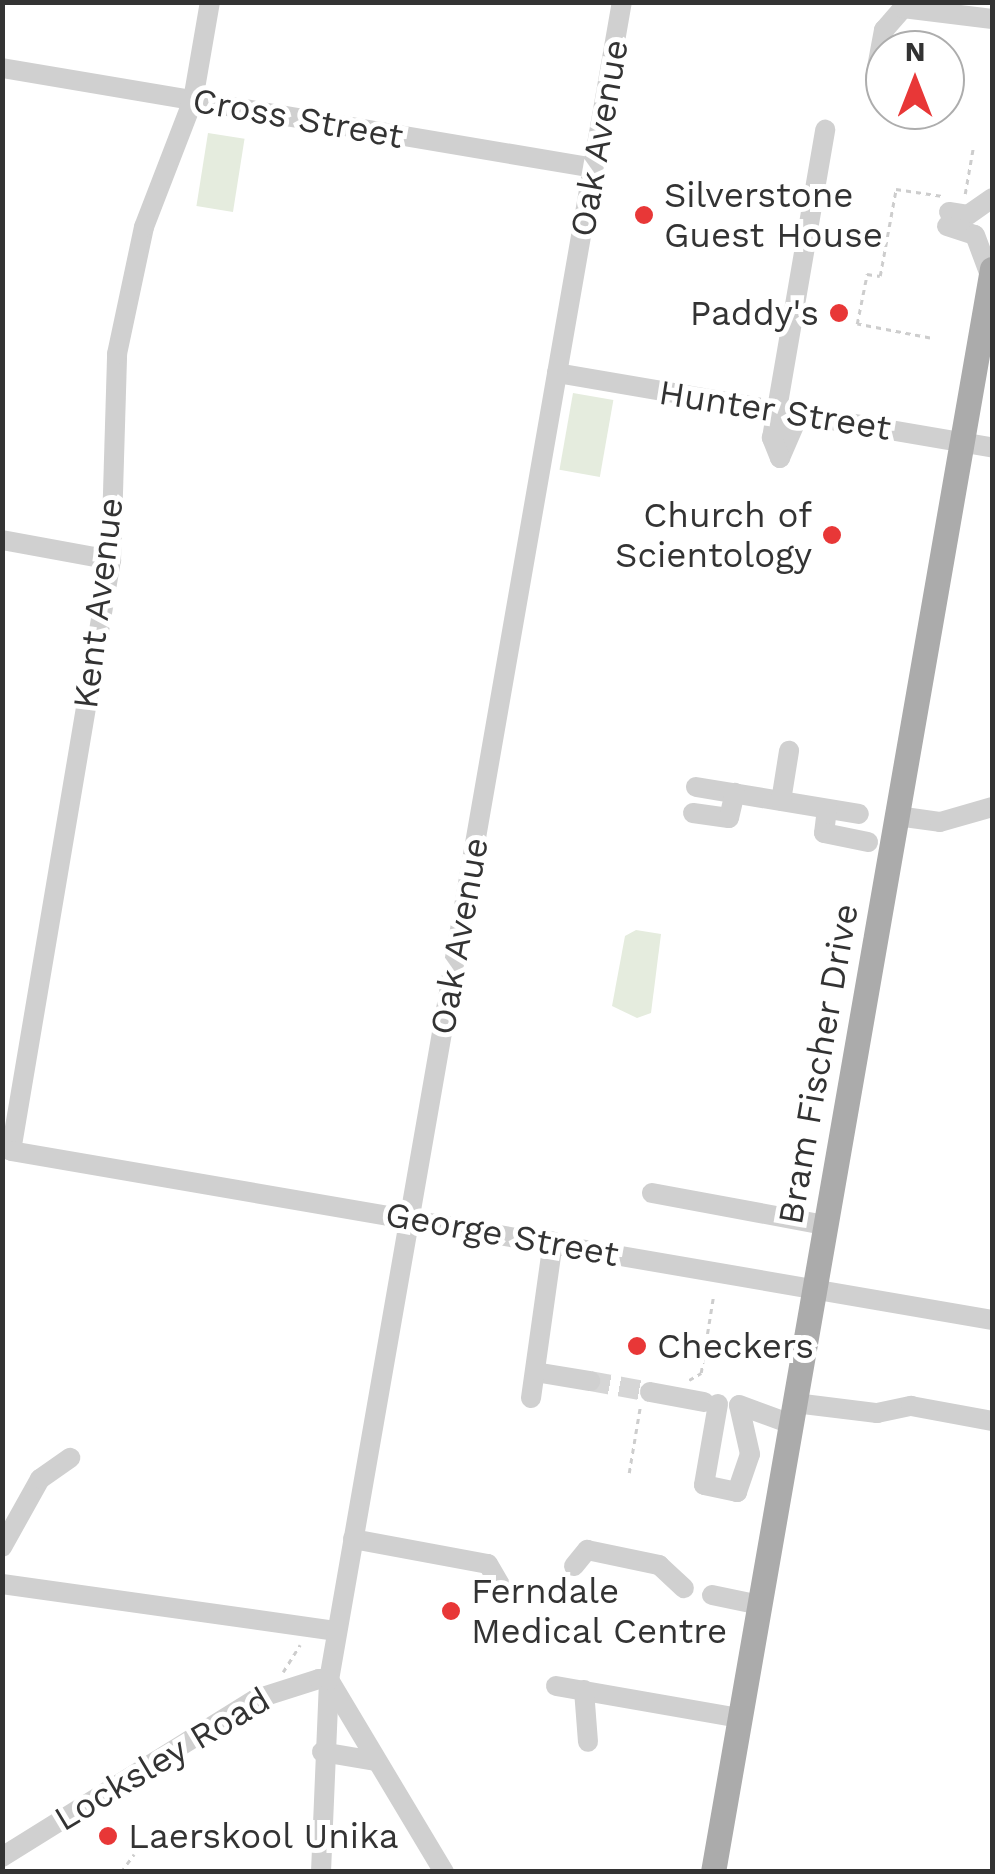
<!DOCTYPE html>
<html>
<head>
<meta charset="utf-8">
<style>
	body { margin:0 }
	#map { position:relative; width:995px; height:1874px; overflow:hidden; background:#fff; font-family:"Work Sans",sans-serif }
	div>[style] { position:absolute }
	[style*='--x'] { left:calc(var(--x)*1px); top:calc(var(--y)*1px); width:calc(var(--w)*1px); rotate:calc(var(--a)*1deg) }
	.green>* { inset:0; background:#e5ecde; transform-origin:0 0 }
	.minor-tunnel>* { height:20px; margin-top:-10px; transform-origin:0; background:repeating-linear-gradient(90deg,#d6d6d6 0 20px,transparent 0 30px) }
	.path>* { height:2.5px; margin-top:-1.25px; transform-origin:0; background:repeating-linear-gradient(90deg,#cdcdcd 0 5px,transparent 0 10px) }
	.minor>* { height:20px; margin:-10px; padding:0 10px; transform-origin:10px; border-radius:10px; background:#d0d0d0 }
	.major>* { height:25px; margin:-12.5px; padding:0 12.5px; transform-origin:12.5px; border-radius:12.5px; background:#ababab }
	.dots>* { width:28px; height:28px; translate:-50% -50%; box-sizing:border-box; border:5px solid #fff; border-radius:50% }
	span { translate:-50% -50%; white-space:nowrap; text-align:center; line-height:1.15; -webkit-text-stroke:10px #fff; paint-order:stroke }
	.street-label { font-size:35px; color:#333 }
	.poi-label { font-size:35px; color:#333 }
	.left { translate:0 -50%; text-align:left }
	.right { translate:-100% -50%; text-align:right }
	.frame { position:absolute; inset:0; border:5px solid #333; pointer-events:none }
	.north { position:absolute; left:865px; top:30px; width:100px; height:100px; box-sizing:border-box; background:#fff; border:2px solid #adadad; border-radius:50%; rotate:0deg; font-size:28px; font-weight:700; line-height:40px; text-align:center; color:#333 }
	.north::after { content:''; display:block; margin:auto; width:35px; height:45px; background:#e83737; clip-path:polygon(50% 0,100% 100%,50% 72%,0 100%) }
</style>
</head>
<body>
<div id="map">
	<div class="green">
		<i style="left:208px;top:133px;width:37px;height:74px;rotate:9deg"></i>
		<i style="left:573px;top:393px;width:41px;height:78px;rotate:10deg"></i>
		<i style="clip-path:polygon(636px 930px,661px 934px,651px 1013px,637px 1018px,612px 1006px,625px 936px)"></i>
	</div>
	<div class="minor-tunnel">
		<i style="--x:590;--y:1381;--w:61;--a:10.4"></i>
	</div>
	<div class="path">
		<i style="--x:965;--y:194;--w:47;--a:-80.1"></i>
		<i style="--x:930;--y:338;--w:74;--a:-169.1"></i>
		<i style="--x:857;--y:324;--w:51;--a:-78.7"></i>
		<i style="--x:867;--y:274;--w:13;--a:9"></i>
		<i style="--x:880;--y:276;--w:88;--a:-79.6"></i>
		<i style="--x:896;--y:189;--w:47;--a:8.7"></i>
		<i style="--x:689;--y:1380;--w:14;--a:-30"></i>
		<i style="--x:701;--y:1373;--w:76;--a:-80.9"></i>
		<i style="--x:629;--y:1473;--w:67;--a:-80.5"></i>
		<i style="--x:283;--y:1672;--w:32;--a:-58"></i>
		<i style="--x:121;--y:1872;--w:22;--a:-54"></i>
	</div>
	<div class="minor">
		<i style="--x:2;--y:68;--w:600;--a:9.59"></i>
		<i style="--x:875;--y:78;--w:49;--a:-79.4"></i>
		<i style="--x:884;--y:30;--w:29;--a:-49"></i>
		<i style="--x:903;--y:8;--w:90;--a:7"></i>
		<i style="--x:949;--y:212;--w:19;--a:9"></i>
		<i style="--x:968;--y:215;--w:29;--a:-35"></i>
		<i style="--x:947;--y:226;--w:29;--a:18"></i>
		<i style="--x:975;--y:235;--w:46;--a:69.6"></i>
		<i style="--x:557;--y:373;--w:441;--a:9.7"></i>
		<i style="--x:799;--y:414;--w:48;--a:113.4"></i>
		<i style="--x:780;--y:458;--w:22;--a:-112"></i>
		<i style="--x:772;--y:438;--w:313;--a:-80.2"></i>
		<i style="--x:2;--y:540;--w:111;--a:10.4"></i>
		<i style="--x:696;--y:787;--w:165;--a:9.4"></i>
		<i style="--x:781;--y:801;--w:51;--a:-80.9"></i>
		<i style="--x:827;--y:809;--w:24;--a:97"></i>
		<i style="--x:824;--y:833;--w:45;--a:11.6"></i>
		<i style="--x:693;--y:813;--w:36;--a:8"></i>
		<i style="--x:729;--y:818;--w:26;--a:-77"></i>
		<i style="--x:897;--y:816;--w:43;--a:7.9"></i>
		<i style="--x:940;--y:822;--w:54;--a:-16.1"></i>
		<i style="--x:11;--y:1151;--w:599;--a:-80.4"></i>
		<i style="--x:111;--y:560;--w:206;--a:-88.3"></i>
		<i style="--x:117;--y:354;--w:130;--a:-78"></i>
		<i style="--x:144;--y:227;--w:136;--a:-68.9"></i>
		<i style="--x:193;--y:100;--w:99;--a:-80.2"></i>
		<i style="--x:11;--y:1151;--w:995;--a:9.77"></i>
		<i style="--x:652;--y:1193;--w:176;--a:10.5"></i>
		<i style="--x:535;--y:1372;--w:56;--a:9.3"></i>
		<i style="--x:650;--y:1392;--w:55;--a:10.5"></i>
		<i style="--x:531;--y:1398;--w:158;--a:-82"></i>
		<i style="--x:795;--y:1403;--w:83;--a:7"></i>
		<i style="--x:877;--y:1413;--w:35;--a:-12"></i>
		<i style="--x:911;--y:1406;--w:82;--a:10.5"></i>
		<i style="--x:718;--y:1404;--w:82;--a:99.8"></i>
		<i style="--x:704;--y:1485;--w:34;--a:12"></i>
		<i style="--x:737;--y:1492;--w:40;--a:-71.1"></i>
		<i style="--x:750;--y:1454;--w:50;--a:-102.7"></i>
		<i style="--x:739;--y:1405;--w:55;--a:20.1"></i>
		<i style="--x:353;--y:1539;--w:137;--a:10.5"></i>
		<i style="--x:488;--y:1564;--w:34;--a:60"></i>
		<i style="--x:2;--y:1547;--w:78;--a:-60.8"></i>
		<i style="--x:40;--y:1479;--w:37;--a:-35"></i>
		<i style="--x:574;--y:1566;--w:21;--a:-51"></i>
		<i style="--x:587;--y:1550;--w:74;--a:11.8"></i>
		<i style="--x:659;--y:1565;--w:34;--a:43"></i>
		<i style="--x:2;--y:1584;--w:338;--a:8"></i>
		<i style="--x:712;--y:1595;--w:49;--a:11.8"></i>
		<i style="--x:556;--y:1686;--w:186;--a:9.9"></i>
		<i style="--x:584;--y:1690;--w:52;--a:85.6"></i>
		<i style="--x:322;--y:1752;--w:54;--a:9.6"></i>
		<i style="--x:2;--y:1857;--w:299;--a:-31.9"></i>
		<i style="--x:256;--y:1699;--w:66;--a:-17.6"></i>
		<i style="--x:319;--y:1679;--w:10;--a:6"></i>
		<i style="--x:329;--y:1680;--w:224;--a:59.1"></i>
		<i style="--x:321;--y:1872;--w:192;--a:-87.6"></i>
		<i style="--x:329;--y:1680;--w:1703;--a:-80.1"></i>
	</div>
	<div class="major">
		<i style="--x:713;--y:1872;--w:1627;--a:-80.13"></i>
	</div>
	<div class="dots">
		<i style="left:644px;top:215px;background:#e83737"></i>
		<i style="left:839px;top:313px;background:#e83737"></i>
		<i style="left:832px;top:535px;background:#e83737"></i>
		<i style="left:637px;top:1346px;background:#e83737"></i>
		<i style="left:451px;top:1611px;background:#e83737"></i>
		<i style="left:108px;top:1836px;background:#e83737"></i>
	</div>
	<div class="street-label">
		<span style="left:298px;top:118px;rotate:10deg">Cross Street</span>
		<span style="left:599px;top:138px;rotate:-80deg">Oak Avenue</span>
		<span style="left:775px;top:410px;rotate:9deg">Hunter Street</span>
		<span style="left:98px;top:603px;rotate:-83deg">Kent Avenue</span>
		<span style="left:459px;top:936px;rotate:-80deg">Oak Avenue</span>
		<span style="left:818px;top:1064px;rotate:-80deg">Bram Fischer Drive</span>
		<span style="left:502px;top:1234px;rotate:10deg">George Street</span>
		<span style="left:162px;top:1759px;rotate:-31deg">Locksley Road</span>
	</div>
	<div class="poi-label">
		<span class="left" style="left:664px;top:215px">Silverstone<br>Guest House</span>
		<span class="right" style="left:819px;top:313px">Paddy's</span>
		<span class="right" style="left:812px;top:535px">Church of<br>Scientology</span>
		<span class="left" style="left:657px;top:1346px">Checkers</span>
		<span class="left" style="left:471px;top:1611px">Ferndale<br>Medical Centre</span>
		<span class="left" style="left:128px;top:1836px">Laerskool Unika</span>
	</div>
	<div class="frame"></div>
	<div class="north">N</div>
</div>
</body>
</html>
